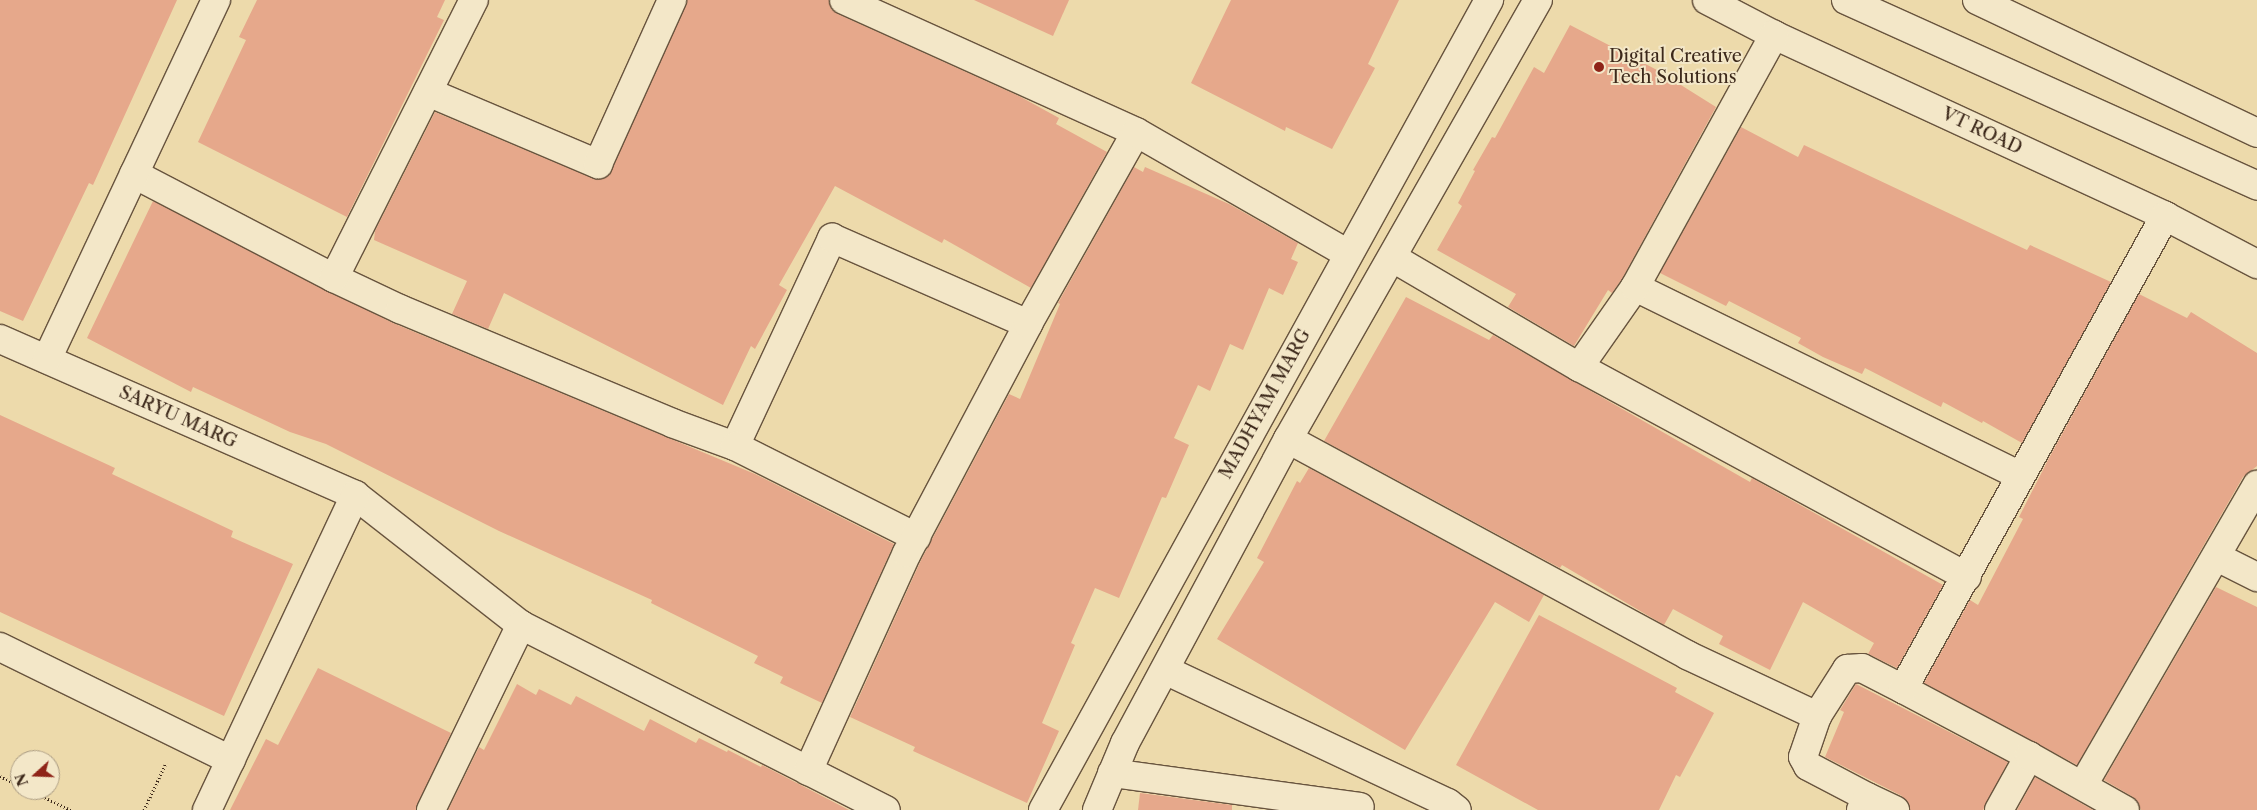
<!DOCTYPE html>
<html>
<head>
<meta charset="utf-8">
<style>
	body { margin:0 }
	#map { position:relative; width:2257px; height:810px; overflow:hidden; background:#eddaab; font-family:"Libre Caslon Text",serif }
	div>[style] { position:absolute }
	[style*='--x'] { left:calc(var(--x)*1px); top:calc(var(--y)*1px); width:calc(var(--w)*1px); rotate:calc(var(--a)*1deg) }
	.building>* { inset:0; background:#e6a88b }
	.path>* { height:3px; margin-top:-1.5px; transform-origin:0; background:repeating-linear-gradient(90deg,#3c281a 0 1px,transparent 0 3.5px) }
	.roads { filter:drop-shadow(1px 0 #68543e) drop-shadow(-1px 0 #68543e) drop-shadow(0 1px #68543e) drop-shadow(0 -1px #68543e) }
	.minor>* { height:28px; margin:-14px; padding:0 14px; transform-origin:14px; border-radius:14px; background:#f3e7c8 }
	.dots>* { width:14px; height:14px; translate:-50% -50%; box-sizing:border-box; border:2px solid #f3e7c8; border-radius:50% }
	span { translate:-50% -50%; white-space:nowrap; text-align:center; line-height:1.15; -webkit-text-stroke:4px #f3e7c8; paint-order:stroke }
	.poi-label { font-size:18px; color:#3c281a }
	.left { translate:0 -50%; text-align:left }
	.street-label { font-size:18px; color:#3c281a }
	.north { position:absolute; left:10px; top:750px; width:50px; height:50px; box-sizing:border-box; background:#f3e7c8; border:1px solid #aa9b82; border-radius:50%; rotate:250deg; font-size:14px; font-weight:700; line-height:20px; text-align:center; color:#3c281a }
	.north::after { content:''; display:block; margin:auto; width:18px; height:22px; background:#8f2418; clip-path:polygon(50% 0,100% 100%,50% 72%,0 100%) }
</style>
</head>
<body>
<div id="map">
	<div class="building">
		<i style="clip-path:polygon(0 0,177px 0,93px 185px,89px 183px,23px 321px,0 311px)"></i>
		<i style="clip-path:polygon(257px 0,445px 0,437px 17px,444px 20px,347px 217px,198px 142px,246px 40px,239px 37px)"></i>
		<i style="clip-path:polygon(687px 0,829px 0,831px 9px,838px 14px,1019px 96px,1059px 118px,1056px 124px,1107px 152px,1031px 288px,944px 239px,942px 243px,835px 186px,779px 285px,787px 290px,755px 349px,751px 346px,723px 405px,504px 293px,488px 329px,452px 314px,467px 281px,374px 240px,375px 231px,435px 112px,592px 178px,608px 176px)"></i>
		<i style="clip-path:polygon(974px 0,1069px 0,1053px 36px)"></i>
		<i style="clip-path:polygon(1231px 0,1399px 0,1368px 64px,1375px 68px,1332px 149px,1286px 127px,1285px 131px,1191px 83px)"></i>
		<i style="clip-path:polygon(1570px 25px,1657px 70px,1716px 107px,1622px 279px,1612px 293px,1608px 290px,1574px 346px,1508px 307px,1516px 294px,1437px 250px,1462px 206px,1458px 203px,1475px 171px,1473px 170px,1492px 137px,1495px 138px,1534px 67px,1544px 73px)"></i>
		<i style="clip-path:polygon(1741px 127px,1798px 157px,1804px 145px,2027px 250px,2030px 245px,2111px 282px,2022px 443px,1983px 421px,1982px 423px,1943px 402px,1941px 407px,1865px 368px,1862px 374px,1823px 357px,1798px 343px,1801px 338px,1729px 301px,1726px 306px,1660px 273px)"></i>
		<i style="clip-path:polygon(1134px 167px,1143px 172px,1145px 167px,1229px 204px,1298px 243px,1291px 259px,1298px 262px,1283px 295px,1269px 288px,1243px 350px,1230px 344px,1210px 391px,1198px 385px,1174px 438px,1189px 445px,1166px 498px,1162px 497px,1119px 598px,1095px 588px,1071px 643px,1075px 645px,1042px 723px,1059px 731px,1027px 803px,913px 751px,915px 747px,850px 717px,921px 560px,1009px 394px,1020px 399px,1060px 304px,1058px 303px)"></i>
		<i style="clip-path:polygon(153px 201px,393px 323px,755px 474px,894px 544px,822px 703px,780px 683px,783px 677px,754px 663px,758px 656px,651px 603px,652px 600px,499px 531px,326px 444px,290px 432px,193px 387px,191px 392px,87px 338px)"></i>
		<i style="clip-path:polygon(2139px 294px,2187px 318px,2191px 312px,2257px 353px,2257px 466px,2243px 477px,2077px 765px,1924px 683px,1970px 600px,1978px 605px,2023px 519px,2019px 517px,2049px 458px)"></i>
		<i style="clip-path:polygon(1406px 297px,1489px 340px,1493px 335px,1750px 482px,1752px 478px,1943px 585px,1897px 668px,1868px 654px,1874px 643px,1803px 602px,1770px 670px,1719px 644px,1723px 636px,1673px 609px,1664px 625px,1562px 565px,1560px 568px,1324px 441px)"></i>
		<i style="clip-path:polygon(0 415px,115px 468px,112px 474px,233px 531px,231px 537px,293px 564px,224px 716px,0 612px)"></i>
		<i style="clip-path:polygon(1309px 468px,1544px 595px,1529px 622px,1495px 602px,1405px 750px,1217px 639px,1264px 562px,1257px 558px,1297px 481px,1300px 483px)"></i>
		<i style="clip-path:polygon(2216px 587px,2257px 607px,2257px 810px,2141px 810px,2133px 797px,2104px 780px)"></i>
		<i style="clip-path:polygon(1539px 615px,1677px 688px,1675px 692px,1714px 713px,1680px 777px,1676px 775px,1659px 810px,1538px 810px,1456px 765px)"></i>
		<i style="clip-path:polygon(318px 668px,451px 733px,416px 810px,230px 810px,266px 739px,278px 745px)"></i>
		<i style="clip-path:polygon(517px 684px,536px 695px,539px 689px,571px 705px,576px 696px,644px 731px,650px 719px,696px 743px,699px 738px,727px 752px,728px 750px,761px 767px,762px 765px,849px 810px,448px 810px,479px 747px,484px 750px)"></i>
		<i style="clip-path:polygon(1856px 684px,2008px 762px,1983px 810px,1910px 810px,1902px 796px,1825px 757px,1844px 712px,1840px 710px)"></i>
		<i style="clip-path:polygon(2035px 777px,2093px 810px,2017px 810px)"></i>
		<i style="clip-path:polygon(1140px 793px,1232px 805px,1232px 810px,1138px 810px)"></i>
	</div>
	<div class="path">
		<i style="--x:0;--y:776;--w:22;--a:27"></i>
		<i style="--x:29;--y:790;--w:47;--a:25.5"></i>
		<i style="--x:144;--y:810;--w:52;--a:-64.9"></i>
	</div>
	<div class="roads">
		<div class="minor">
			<i style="--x:844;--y:0;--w:320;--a:24.3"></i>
			<i style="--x:1707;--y:0;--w:76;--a:27.6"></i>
			<i style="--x:1774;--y:35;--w:431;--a:24.8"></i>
			<i style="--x:2165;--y:216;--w:104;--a:27.6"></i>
			<i style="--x:1846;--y:0;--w:451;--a:24.3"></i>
			<i style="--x:1977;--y:0;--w:310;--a:25.4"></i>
			<i style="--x:428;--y:92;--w:185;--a:23"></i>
			<i style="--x:598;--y:164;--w:180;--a:-65.7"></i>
			<i style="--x:134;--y:174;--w:225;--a:27.5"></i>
			<i style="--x:334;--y:278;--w:73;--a:25.2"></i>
			<i style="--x:400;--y:309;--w:295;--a:22.7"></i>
			<i style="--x:672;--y:423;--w:67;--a:20.1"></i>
			<i style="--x:735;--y:446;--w:230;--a:-65"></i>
			<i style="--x:832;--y:238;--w:214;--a:23.7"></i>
			<i style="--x:1393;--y:258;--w:216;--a:30.4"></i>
			<i style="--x:1579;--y:367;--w:441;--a:28.4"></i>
			<i style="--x:334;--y:278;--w:311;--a:-63.3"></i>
			<i style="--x:1635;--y:287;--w:429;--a:26.1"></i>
			<i style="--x:0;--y:339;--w:388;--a:23.7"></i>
			<i style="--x:355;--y:495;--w:211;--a:38.1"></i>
			<i style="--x:521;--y:625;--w:409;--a:26.9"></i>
			<i style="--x:47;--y:359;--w:397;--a:-64.8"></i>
			<i style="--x:1579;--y:367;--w:98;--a:-55"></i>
			<i style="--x:1635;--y:287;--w:288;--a:-61.1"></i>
			<i style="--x:1288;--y:439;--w:454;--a:28.4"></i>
			<i style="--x:1687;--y:655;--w:144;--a:25.1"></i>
			<i style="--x:1817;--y:716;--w:56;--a:-57.4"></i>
			<i style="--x:1847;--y:669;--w:15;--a:-4"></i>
			<i style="--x:1862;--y:668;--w:46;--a:27.1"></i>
			<i style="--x:735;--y:446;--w:203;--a:26.7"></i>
			<i style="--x:2217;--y:557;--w:45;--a:26.6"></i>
			<i style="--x:0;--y:647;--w:257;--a:26.1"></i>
			<i style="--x:1165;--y:670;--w:313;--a:25.2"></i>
			<i style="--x:1448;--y:803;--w:11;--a:38"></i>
			<i style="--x:1817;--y:716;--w:43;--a:108.9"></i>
			<i style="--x:1803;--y:757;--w:10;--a:61"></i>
			<i style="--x:1808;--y:766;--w:67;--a:27.7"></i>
			<i style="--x:2029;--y:756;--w:143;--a:-152"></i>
			<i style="--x:1903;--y:689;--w:541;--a:-61.02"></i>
			<i style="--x:808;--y:771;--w:239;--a:-65.6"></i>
			<i style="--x:907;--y:553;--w:259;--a:-62.1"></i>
			<i style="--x:1028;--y:324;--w:220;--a:-60.6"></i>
			<i style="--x:1136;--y:132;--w:245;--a:29.9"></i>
			<i style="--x:1112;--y:773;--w:250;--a:7.8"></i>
			<i style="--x:2083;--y:785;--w:347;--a:-59.9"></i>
			<i style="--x:207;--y:810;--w:348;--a:-64.8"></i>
			<i style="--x:431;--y:810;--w:206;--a:-64.1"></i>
			<i style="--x:1043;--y:810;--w:925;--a:-61.16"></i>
			<i style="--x:1097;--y:810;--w:73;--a:-67.3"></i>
			<i style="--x:1125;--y:743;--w:345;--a:-61.8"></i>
			<i style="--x:1288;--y:439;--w:505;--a:-60.34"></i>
			<i style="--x:1861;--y:810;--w:14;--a:-65"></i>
			<i style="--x:1867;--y:797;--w:31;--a:25"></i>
			<i style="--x:1999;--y:810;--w:62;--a:-60.9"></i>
			<i style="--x:2029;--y:756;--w:110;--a:29.4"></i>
		</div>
	</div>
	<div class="dots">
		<i style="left:1599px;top:67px;background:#8f2418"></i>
	</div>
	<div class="poi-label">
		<span class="left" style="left:1609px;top:67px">Digital Creative<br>Tech Solutions</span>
	</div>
	<div class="street-label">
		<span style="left:1982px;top:131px;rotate:25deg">VT ROAD</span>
		<span style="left:1265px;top:404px;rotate:-61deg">MADHYAM MARG</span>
		<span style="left:178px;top:417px;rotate:24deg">SARYU MARG</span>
	</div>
	<div class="north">N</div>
</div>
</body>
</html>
